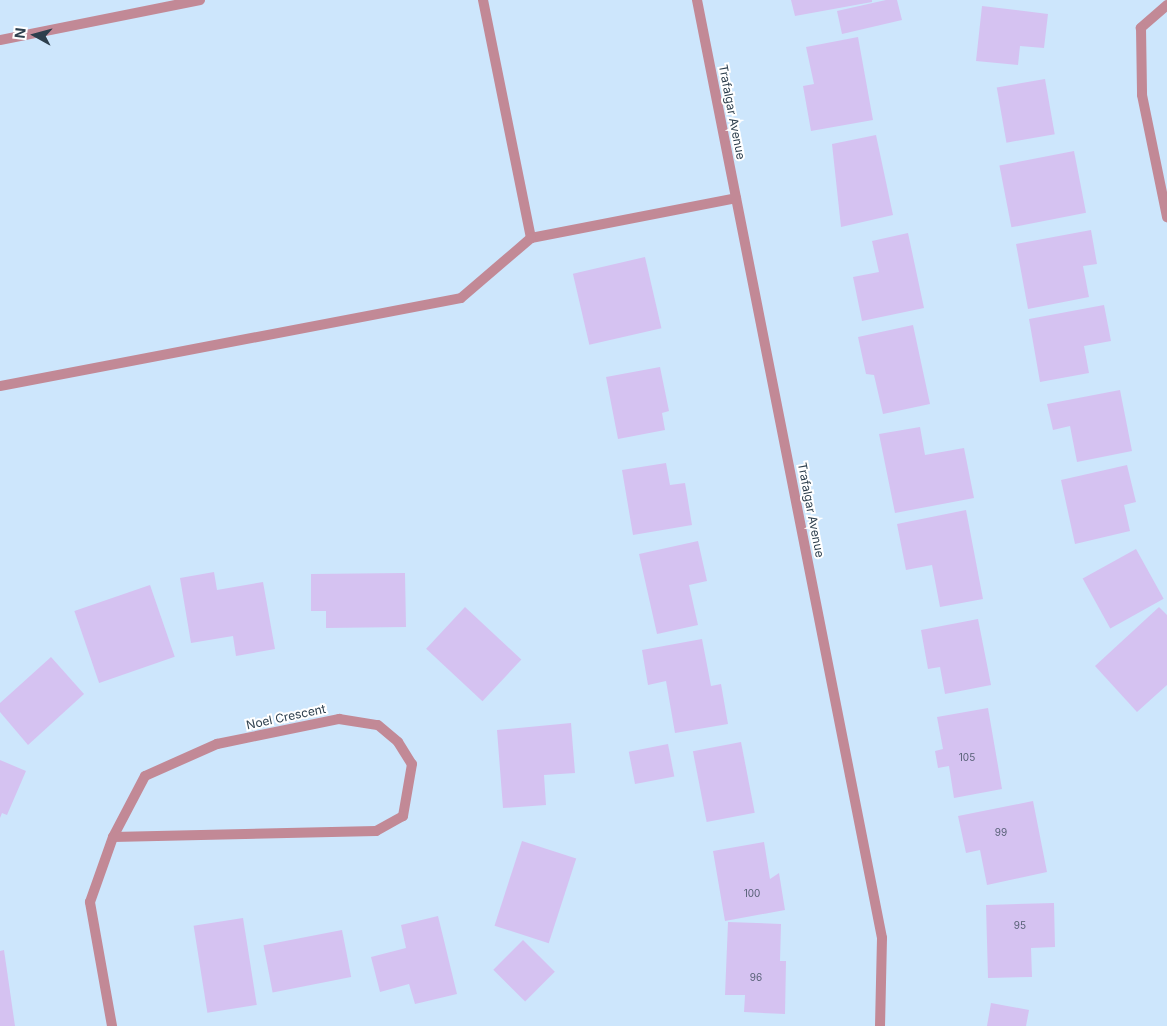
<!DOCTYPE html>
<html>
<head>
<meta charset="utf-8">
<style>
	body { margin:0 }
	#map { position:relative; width:1167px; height:1026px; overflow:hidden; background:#cde6fc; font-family:Inter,sans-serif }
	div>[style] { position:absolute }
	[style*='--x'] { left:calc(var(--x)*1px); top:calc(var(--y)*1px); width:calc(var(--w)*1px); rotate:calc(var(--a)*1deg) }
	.building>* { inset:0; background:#d5c2f1; transform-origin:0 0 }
	.lane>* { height:10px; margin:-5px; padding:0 5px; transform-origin:5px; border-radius:5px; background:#c28996 }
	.street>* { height:10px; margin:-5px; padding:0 5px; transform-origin:5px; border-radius:5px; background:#c28996 }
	span { translate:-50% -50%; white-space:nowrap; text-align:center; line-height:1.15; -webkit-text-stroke:4px #fff; paint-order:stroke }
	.number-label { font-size:10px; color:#576076 }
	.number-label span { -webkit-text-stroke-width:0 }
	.street-label { font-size:12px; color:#2d3f4d }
	.north { position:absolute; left:10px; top:10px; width:50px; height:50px; -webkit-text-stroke:4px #fff; paint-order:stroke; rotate:277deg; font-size:14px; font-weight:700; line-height:20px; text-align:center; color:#2d3f4d }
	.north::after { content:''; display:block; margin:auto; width:18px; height:22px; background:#2d3f4d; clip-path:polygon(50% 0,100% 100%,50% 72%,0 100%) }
</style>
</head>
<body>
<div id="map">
	<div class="building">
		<i style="clip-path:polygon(791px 0,872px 0,872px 2px,795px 16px)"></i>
		<i style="clip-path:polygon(886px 0,897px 0,902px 20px,842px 34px,837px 11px)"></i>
		<i style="clip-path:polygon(982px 6px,1048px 14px,1044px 48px,1020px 46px,1018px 65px,976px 61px)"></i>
		<i style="clip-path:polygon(858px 37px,873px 120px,811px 131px,803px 86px,814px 84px,806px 47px)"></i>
		<i style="left:1045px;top:79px;width:56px;height:49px;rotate:80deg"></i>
		<i style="clip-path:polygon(876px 135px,893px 215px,841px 227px,832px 144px)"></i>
		<i style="left:1074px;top:151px;width:63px;height:76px;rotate:79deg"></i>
		<i style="clip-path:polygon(1091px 230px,1097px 264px,1083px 266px,1089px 297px,1028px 309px,1016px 244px)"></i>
		<i style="clip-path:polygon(908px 233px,924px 308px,862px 321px,853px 277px,879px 272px,872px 241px)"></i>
		<i style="left:645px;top:257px;width:73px;height:74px;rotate:77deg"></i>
		<i style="clip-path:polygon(1104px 305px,1111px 341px,1084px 346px,1089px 373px,1040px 382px,1029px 319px)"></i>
		<i style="clip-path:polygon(913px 325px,930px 404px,883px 414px,874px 375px,866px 374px,858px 337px)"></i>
		<i style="clip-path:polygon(660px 367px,669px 411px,662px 413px,665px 430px,618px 439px,606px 377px)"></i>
		<i style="clip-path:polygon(1120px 390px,1132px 451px,1077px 462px,1070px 426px,1053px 430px,1047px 404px)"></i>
		<i style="clip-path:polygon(920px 427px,925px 455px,964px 448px,974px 498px,895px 513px,879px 434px)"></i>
		<i style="clip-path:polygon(666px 463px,670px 485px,685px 483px,692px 525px,633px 535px,622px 470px)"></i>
		<i style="clip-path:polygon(1127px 465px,1136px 502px,1124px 505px,1130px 531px,1075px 544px,1061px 480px)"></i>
		<i style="clip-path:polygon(966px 510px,983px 599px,940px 607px,932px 565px,906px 570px,897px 524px)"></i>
		<i style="clip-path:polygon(698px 541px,707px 581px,689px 585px,698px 625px,657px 634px,639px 554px)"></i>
		<i style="left:1136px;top:549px;width:57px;height:61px;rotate:61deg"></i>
		<i style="clip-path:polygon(214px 572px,217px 590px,263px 582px,275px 649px,236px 656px,233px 636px,191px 643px,180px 578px)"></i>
		<i style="clip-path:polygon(405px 573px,406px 627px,326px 628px,326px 611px,311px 611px,311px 574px)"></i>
		<i style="left:150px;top:585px;width:76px;height:80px;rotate:71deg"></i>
		<i style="left:465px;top:607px;width:77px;height:57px;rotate:43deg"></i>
		<i style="clip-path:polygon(1159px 607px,1167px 615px,1167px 685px,1137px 712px,1095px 666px)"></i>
		<i style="clip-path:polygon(978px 619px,991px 685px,945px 694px,940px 667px,928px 669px,921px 630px)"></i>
		<i style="clip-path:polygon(702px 639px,711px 686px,721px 684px,728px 724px,675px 733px,666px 681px,648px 685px,642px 650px)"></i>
		<i style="clip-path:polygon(51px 657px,84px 694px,28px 745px,0 712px,0 703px)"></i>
		<i style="clip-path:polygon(988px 708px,1002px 789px,954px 798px,949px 766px,938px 768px,935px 751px,943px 749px,937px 717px)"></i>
		<i style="clip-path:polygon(571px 723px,575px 773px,544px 775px,546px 805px,503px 808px,497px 730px)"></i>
		<i style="left:741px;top:742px;width:72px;height:49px;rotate:79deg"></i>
		<i style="left:668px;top:744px;width:33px;height:40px;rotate:79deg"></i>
		<i style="clip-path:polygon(0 760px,26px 771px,7px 815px,2px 813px,0 818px)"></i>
		<i style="clip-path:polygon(1033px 801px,1047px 872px,987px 885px,980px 850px,966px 853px,958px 816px)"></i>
		<i style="left:522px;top:841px;width:57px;height:89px;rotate:18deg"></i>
		<i style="clip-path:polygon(764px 842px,770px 879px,779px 873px,785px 910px,725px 921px,713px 851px)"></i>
		<i style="clip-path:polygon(1054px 903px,1055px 947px,1031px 948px,1032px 977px,988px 978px,986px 905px)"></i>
		<i style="clip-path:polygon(438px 916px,457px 994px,415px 1004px,409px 984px,380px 992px,371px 957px,406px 948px,401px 925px)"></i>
		<i style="left:243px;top:918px;width:88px;height:50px;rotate:81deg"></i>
		<i style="clip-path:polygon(728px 922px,781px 924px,780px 961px,786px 961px,785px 1014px,744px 1012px,745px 995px,725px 995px)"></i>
		<i style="left:342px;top:930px;width:48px;height:80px;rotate:79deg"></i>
		<i style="left:523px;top:940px;width:45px;height:42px;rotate:45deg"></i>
		<i style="clip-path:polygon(4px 950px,15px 1026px,0 1026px,0 951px)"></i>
		<i style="clip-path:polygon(991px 1003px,1029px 1010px,1026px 1026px,987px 1026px)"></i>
	</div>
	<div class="lane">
		<i style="--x:483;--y:0;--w:243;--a:78.6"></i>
		<i style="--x:531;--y:238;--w:209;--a:-11"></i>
		<i style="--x:0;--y:40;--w:204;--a:-11.3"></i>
		<i style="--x:0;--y:386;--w:469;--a:-10.8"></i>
		<i style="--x:461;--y:298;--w:92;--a:-40.6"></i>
	</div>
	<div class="street">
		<i style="--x:697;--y:0;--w:956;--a:78.84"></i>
		<i style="--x:882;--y:938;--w:88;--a:91.3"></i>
		<i style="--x:1167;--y:5;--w:35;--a:139"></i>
		<i style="--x:1141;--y:28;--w:67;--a:89.1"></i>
		<i style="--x:1142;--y:95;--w:125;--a:78.4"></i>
		<i style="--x:112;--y:1026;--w:126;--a:-100.1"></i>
		<i style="--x:90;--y:902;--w:69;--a:-70.5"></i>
		<i style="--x:113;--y:837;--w:69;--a:-62.3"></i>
		<i style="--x:145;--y:776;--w:79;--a:-24"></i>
		<i style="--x:217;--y:744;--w:125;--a:-11.6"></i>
		<i style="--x:339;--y:719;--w:39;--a:9"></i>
		<i style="--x:378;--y:725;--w:26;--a:40"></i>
		<i style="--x:398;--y:742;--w:26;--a:58"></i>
		<i style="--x:412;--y:764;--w:53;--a:99.8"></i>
		<i style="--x:403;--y:816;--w:31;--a:151"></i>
		<i style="--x:376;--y:831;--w:263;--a:178.7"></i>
	</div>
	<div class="number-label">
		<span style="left:967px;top:758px">105</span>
		<span style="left:1001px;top:833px">99</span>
		<span style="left:752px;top:894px">100</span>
		<span style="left:1020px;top:926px">95</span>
		<span style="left:756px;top:978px">96</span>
	</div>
	<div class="street-label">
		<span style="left:732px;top:112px;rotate:79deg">Trafalgar Avenue</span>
		<span style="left:811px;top:510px;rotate:79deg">Trafalgar Avenue</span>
		<span style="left:286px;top:717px;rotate:-12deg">Noel Crescent</span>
	</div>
	<div class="north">N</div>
</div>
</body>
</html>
